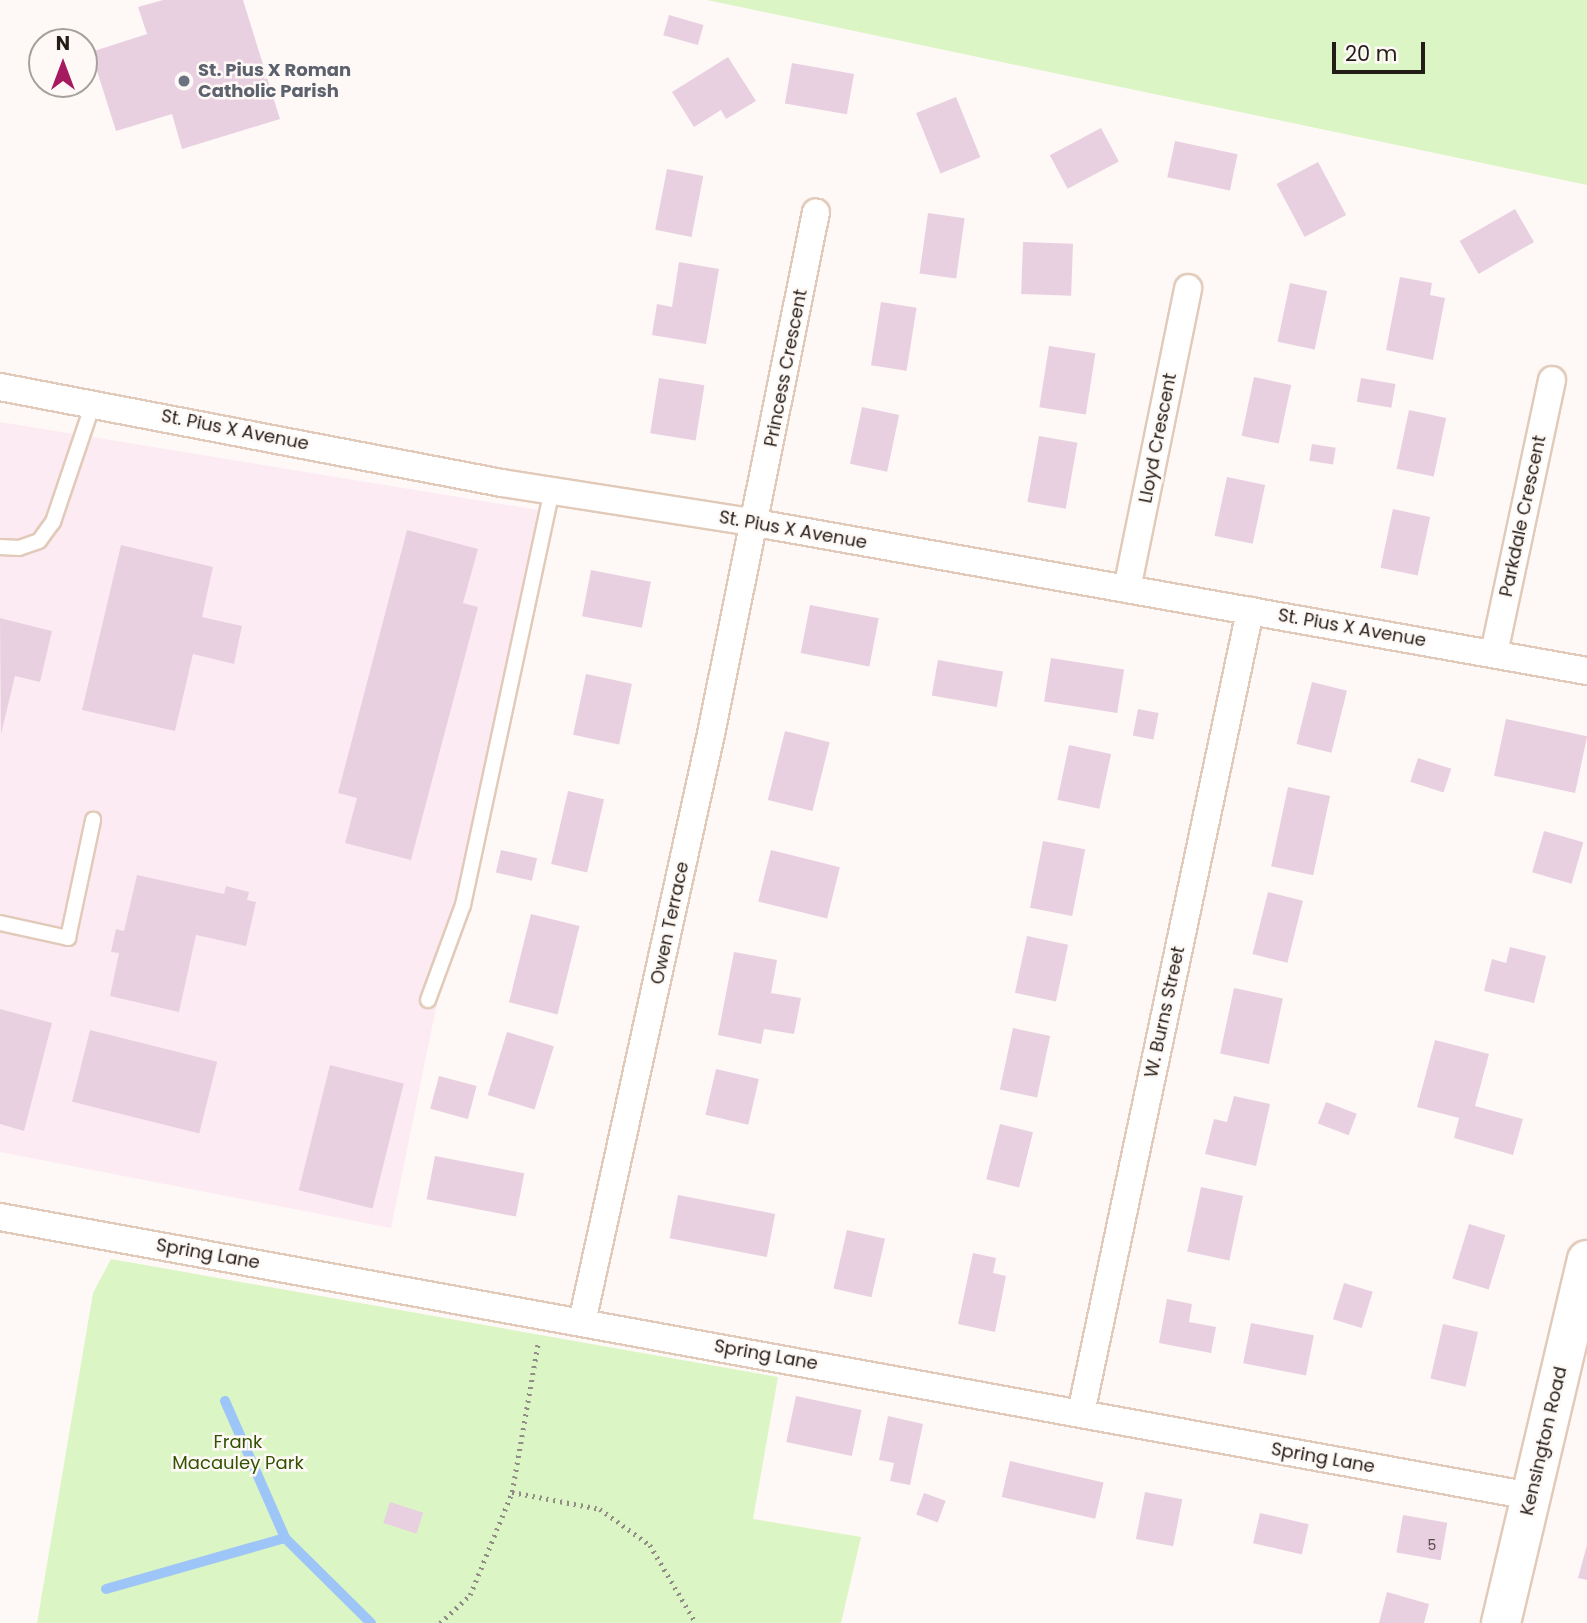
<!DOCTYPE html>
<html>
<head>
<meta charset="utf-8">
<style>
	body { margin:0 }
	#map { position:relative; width:1587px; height:1623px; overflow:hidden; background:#fef9f6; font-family:Poppins,sans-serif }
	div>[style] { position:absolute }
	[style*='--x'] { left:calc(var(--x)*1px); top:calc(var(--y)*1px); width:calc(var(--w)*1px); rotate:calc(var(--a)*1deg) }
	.commercial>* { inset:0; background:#fdebf4 }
	.green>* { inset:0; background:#dcf5c5 }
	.stream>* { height:10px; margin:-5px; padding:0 5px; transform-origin:5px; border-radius:5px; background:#9dc5f7 }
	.building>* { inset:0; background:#e8d0e1; transform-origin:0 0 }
	.path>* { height:4.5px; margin-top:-2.25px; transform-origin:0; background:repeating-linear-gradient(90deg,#928c87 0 2px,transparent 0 7px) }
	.roads { filter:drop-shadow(2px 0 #e1cab9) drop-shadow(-2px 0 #e1cab9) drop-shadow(0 2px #e1cab9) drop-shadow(0 -2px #e1cab9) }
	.lane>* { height:14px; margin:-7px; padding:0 7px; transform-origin:7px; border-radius:7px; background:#fff }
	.street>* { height:26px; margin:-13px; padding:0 13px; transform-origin:13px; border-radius:13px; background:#fff }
	.secondary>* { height:38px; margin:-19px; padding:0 19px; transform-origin:19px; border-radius:19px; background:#fff }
	.dots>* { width:19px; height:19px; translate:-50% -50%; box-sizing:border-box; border:4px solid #fef9f6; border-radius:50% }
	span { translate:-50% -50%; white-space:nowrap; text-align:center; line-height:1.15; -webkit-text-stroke:5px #fef9f6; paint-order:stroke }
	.number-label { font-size:14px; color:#554949 }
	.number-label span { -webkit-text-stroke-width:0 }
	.worship-label { font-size:18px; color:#5b616d; font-weight:700 }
	.left { translate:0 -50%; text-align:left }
	.street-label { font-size:18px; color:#241c16 }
	.park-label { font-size:18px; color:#325200 }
	.north { position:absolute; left:28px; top:28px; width:70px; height:70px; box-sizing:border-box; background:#fef9f6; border:2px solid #a7a19c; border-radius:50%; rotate:0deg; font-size:19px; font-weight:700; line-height:28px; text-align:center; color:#241c16 }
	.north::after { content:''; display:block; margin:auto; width:24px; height:32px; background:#a61a60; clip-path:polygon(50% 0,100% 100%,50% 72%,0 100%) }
	.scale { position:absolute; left:1332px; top:42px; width:93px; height:32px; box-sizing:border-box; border:4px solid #241c16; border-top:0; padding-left:9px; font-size:21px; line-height:24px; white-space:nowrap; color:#241c16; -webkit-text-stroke:5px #fef9f6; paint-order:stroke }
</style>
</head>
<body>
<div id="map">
	<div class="commercial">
		<i style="clip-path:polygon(0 422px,538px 510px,391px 1228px,0 1152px)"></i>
	</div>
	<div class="green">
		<i style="clip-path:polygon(707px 0,1587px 0,1587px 185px)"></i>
		<i style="clip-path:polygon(111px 1259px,778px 1377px,753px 1519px,861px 1537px,841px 1623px,37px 1623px,93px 1293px)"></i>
	</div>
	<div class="stream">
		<i style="--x:225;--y:1401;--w:150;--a:66.3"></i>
		<i style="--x:106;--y:1589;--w:186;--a:-15.9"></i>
		<i style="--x:285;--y:1538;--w:121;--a:44.7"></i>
	</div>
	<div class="building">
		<i style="clip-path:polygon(163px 0,243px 0,280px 119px,182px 149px,172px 114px,116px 131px,91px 52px,147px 34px,138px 7px)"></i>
		<i style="left:669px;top:15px;width:36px;height:21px;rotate:16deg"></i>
		<i style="clip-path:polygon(728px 57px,756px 101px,726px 119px,721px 110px,694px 127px,672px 92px)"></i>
		<i style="left:792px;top:63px;width:63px;height:41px;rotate:10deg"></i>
		<i style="left:956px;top:97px;width:65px;height:43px;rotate:68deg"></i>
		<i style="left:1101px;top:128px;width:38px;height:58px;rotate:62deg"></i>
		<i style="left:1175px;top:141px;width:64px;height:37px;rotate:12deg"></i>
		<i style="left:1318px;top:162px;width:60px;height:47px;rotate:62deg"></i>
		<i style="left:667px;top:169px;width:37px;height:62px;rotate:11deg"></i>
		<i style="left:1515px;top:209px;width:38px;height:64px;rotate:60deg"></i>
		<i style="left:928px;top:213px;width:37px;height:61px;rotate:8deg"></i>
		<i style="left:1023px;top:242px;width:50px;height:52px;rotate:2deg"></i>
		<i style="clip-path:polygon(679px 262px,719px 269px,706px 344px,652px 335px,657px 304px,672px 307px)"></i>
		<i style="clip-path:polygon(1400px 277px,1432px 283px,1430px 295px,1445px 298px,1433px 360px,1386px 350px)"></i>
		<i style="left:1290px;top:283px;width:38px;height:60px;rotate:12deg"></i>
		<i style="left:881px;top:302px;width:36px;height:64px;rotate:9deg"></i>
		<i style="left:1049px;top:346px;width:47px;height:62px;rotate:9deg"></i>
		<i style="left:1254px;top:377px;width:38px;height:60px;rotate:12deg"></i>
		<i style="left:659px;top:378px;width:46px;height:56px;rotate:9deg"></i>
		<i style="left:1361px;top:378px;width:35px;height:24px;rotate:10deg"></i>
		<i style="left:862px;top:407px;width:38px;height:58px;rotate:12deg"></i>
		<i style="left:1409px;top:410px;width:38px;height:60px;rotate:12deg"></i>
		<i style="left:1039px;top:436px;width:39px;height:67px;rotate:10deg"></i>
		<i style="left:1312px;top:444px;width:24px;height:17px;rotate:9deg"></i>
		<i style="left:1227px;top:477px;width:39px;height:60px;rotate:12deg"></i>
		<i style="left:1393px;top:509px;width:38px;height:60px;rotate:12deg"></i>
		<i style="clip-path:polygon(407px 530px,478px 549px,463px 603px,478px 607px,411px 860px,345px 843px,357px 798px,338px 793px)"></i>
		<i style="clip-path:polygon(121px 545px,213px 567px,202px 617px,242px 626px,234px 664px,193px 654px,175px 731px,82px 710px)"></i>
		<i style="left:591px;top:570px;width:61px;height:47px;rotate:11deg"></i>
		<i style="left:810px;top:605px;width:70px;height:49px;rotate:11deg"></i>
		<i style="clip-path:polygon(0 618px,52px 631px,40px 682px,15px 676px,1px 734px)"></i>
		<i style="left:1051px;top:658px;width:74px;height:44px;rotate:9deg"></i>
		<i style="left:938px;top:660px;width:66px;height:36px;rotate:10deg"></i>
		<i style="left:586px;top:674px;width:47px;height:62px;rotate:12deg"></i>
		<i style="left:1312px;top:682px;width:36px;height:64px;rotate:14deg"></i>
		<i style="left:1138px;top:709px;width:21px;height:27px;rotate:11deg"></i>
		<i style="left:1506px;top:719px;width:83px;height:58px;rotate:12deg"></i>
		<i style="left:785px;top:731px;width:46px;height:71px;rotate:14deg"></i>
		<i style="left:1069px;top:745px;width:43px;height:56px;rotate:12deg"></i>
		<i style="left:1418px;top:758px;width:35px;height:25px;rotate:18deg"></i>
		<i style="left:1288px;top:787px;width:43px;height:81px;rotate:12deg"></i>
		<i style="left:568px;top:791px;width:37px;height:75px;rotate:13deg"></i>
		<i style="left:1544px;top:831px;width:41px;height:43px;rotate:16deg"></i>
		<i style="left:1043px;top:841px;width:43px;height:68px;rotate:11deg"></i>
		<i style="left:501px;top:850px;width:37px;height:23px;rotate:13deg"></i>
		<i style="left:771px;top:850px;width:71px;height:53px;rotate:14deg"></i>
		<i style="clip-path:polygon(137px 875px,224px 894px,226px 886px,249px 892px,247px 900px,256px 902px,246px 946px,196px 935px,179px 1012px,110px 996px,119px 953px,111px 952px,116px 929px,124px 931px)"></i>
		<i style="left:1268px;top:892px;width:36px;height:64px;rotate:14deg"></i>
		<i style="left:531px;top:914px;width:50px;height:91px;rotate:14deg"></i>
		<i style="left:1027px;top:936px;width:42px;height:58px;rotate:12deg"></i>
		<i style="clip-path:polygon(1510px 947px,1546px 956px,1534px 1003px,1484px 991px,1492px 959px,1506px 963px)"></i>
		<i style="clip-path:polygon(734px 952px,777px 960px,771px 993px,801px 998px,794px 1034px,764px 1029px,761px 1044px,718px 1035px)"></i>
		<i style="left:1234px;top:988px;width:50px;height:67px;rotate:12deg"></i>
		<i style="clip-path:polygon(0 1009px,52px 1023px,24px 1131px,0 1124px)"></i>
		<i style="left:1013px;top:1028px;width:38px;height:63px;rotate:12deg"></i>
		<i style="left:90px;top:1030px;width:131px;height:74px;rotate:14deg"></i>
		<i style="left:507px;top:1032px;width:49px;height:66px;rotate:17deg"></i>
		<i style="clip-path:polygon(1435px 1040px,1489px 1054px,1475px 1106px,1523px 1119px,1513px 1155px,1454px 1138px,1459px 1118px,1417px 1107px)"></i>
		<i style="left:330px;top:1065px;width:76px;height:129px;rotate:14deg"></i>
		<i style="left:716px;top:1069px;width:44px;height:47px;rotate:13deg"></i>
		<i style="left:439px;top:1076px;width:39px;height:34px;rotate:15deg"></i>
		<i style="clip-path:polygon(1234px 1096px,1270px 1104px,1256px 1166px,1205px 1154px,1214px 1119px,1227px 1122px)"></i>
		<i style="left:1326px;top:1102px;width:33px;height:23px;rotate:21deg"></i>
		<i style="left:1000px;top:1124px;width:34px;height:57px;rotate:14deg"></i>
		<i style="left:435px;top:1156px;width:91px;height:44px;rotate:11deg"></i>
		<i style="left:1201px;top:1187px;width:43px;height:66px;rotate:12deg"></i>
		<i style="left:678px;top:1195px;width:99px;height:44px;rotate:11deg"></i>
		<i style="left:1469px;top:1224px;width:38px;height:57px;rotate:17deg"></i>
		<i style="left:847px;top:1230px;width:39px;height:60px;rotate:13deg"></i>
		<i style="clip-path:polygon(973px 1253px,996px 1258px,993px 1273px,1006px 1276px,995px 1332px,958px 1324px)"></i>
		<i style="left:1344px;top:1283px;width:30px;height:38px;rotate:17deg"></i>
		<i style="clip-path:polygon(1167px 1299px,1192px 1304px,1189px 1322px,1216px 1327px,1211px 1353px,1159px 1343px)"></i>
		<i style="left:1251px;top:1323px;width:64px;height:41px;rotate:11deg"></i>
		<i style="left:1443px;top:1324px;width:36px;height:56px;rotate:13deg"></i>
		<i style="left:796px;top:1396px;width:67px;height:47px;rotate:12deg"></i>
		<i style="clip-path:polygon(888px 1416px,923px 1424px,910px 1485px,890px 1481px,894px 1463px,879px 1460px)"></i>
		<i style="left:1010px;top:1461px;width:96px;height:37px;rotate:13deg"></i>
		<i style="left:1145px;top:1492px;width:38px;height:48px;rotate:11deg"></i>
		<i style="left:924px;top:1493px;width:23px;height:23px;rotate:20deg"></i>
		<i style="left:390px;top:1502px;width:35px;height:22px;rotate:18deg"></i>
		<i style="left:1260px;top:1513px;width:50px;height:31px;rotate:13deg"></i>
		<i style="left:1403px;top:1515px;width:45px;height:38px;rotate:10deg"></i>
		<i style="clip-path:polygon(1587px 1545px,1587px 1580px,1578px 1578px)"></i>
		<i style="clip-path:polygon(1387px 1592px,1429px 1604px,1424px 1623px,1379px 1623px)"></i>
	</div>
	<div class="path">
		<i style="--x:512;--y:1492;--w:90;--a:10.9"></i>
		<i style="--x:600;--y:1509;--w:62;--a:35.8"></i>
		<i style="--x:650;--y:1545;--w:91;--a:59.5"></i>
		<i style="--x:440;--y:1623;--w:41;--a:-43"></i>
		<i style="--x:470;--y:1595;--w:111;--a:-67.8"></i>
		<i style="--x:512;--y:1492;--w:151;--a:-80.1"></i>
	</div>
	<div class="roads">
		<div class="lane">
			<i style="--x:0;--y:547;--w:19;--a:3"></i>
			<i style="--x:19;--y:548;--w:21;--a:-19"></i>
			<i style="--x:39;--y:541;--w:24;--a:-54"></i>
			<i style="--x:53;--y:522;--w:125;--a:-71.3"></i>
			<i style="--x:0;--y:923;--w:70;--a:12.4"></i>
			<i style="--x:68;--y:938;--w:121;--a:-78"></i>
			<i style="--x:428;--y:1000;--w:101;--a:-69.8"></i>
			<i style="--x:463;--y:905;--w:423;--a:-77.9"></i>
		</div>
		<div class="street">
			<i style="--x:0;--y:387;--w:511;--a:10.83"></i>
			<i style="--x:502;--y:483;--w:257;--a:8.9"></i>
			<i style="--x:756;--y:523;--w:844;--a:10.1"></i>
			<i style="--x:1127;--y:589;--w:307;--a:-78.5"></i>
			<i style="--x:1494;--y:653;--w:279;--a:-78"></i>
			<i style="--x:0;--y:1217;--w:1556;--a:10.33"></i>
			<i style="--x:582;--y:1322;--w:602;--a:-77.63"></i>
			<i style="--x:711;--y:734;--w:532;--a:-78.63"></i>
			<i style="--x:1081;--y:1413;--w:820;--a:-78.1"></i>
		</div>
		<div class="secondary">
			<i style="--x:1501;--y:1623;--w:373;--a:-76.7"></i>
		</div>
	</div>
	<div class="dots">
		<i style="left:184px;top:81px;background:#6b7280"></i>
	</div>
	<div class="number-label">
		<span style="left:1432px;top:1545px">5</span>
	</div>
	<div class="worship-label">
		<span class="left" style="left:198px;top:81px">St. Pius X Roman<br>Catholic Parish</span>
	</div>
	<div class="street-label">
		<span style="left:786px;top:368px;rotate:-79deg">Princess Crescent</span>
		<span style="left:235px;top:430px;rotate:11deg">St. Pius X Avenue</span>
		<span style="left:1158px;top:438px;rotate:-79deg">Lloyd Crescent</span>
		<span style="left:1523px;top:516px;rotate:-78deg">Parkdale Crescent</span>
		<span style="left:793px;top:530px;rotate:10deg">St. Pius X Avenue</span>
		<span style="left:1352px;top:628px;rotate:10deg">St. Pius X Avenue</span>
		<span style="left:670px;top:923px;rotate:-78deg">Owen Terrace</span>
		<span style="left:1165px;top:1012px;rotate:-78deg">W. Burns Street</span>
		<span style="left:208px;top:1254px;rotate:10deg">Spring Lane</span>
		<span style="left:766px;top:1355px;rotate:10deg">Spring Lane</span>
		<span style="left:1544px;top:1441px;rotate:-77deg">Kensington Road</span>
		<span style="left:1323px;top:1458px;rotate:10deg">Spring Lane</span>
	</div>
	<div class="park-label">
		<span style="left:238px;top:1453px">Frank<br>Macauley Park</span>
	</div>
	<div class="north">N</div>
	<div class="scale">20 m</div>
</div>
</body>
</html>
